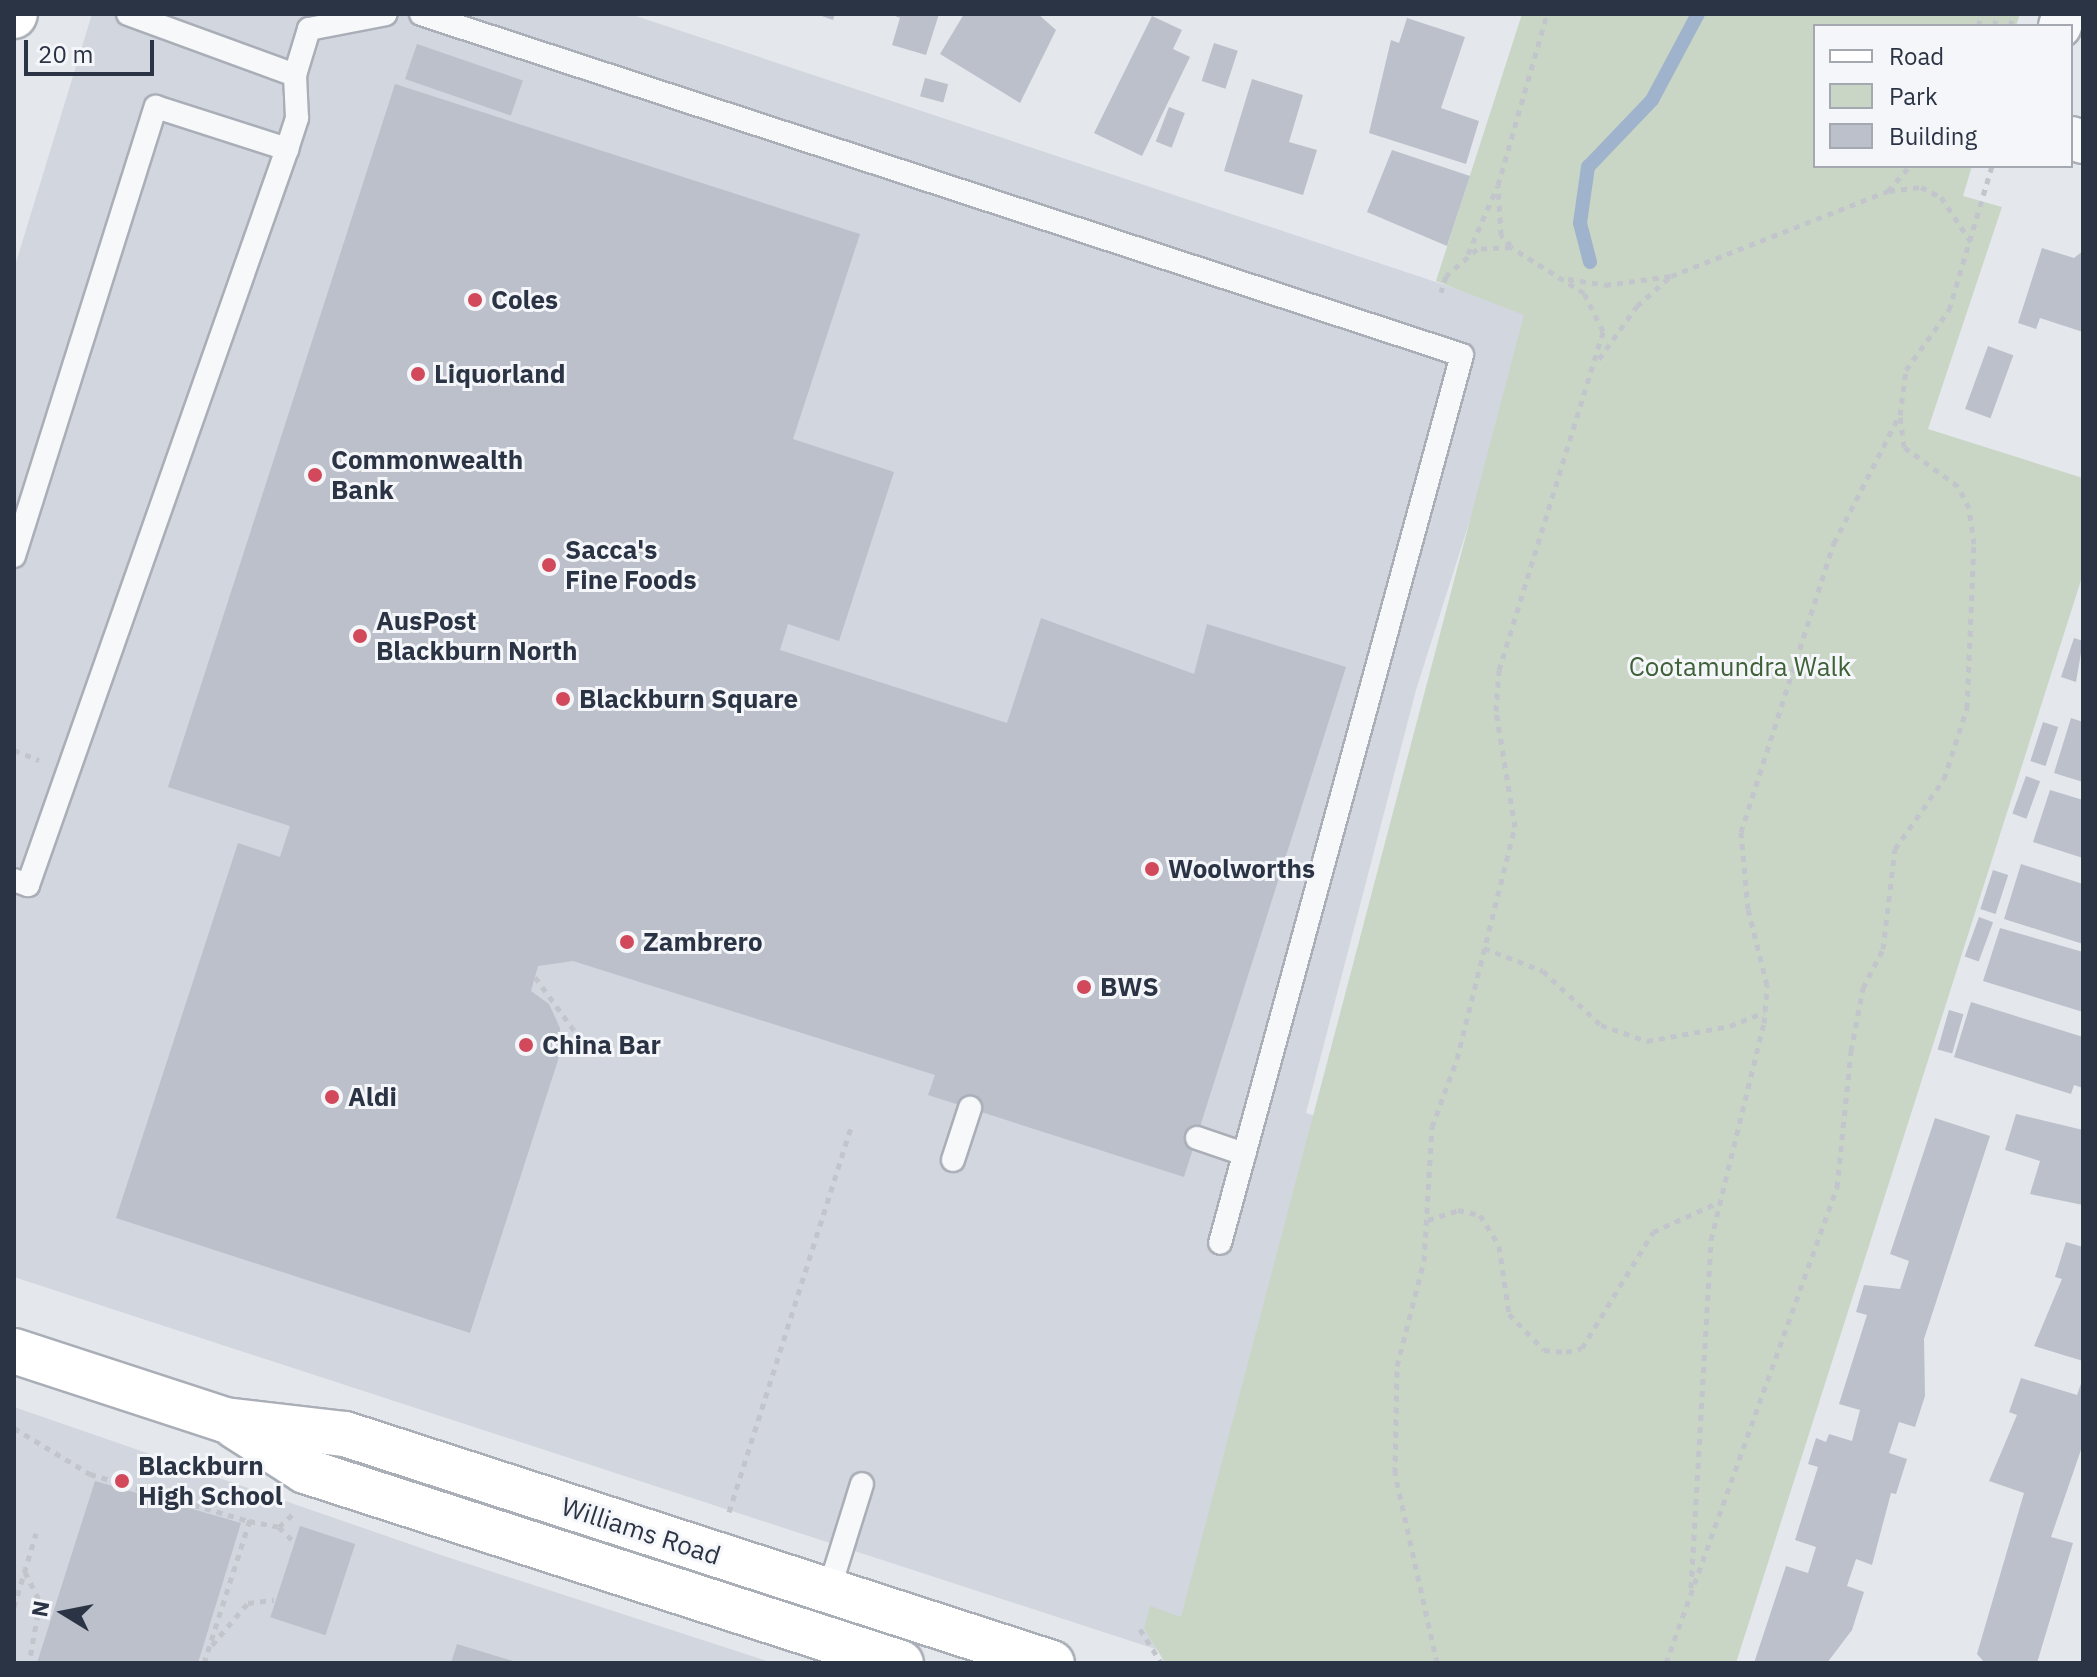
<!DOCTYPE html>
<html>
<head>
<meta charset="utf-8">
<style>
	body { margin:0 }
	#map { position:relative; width:2097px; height:1677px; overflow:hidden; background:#e4e7ec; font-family:"IBM Plex Sans",sans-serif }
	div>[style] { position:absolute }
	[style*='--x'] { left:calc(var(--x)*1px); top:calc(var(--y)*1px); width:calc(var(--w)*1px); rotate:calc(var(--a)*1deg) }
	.built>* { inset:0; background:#d2d6de }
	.green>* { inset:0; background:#c9d6c5 }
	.stream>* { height:14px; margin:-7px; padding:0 7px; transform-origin:7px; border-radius:7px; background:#9fb4cc }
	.building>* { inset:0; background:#bbc0ca; transform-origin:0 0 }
	.path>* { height:5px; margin-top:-2.5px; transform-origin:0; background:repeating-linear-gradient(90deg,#c2c5cb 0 6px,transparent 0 12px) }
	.roads { filter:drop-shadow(2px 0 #a9aeb7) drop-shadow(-2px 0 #a9aeb7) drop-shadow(0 2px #a9aeb7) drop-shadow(0 -2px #a9aeb7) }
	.lane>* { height:22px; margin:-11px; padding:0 11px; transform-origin:11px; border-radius:11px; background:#f7f8fa }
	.street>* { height:42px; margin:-21px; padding:0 21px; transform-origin:21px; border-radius:21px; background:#f7f8fa }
	.secondary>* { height:44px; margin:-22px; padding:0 22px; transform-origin:22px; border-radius:22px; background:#fff }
	.dots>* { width:22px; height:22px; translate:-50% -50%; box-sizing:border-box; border:4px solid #f4f6f9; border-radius:50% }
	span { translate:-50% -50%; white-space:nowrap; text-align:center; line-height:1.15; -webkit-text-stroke:6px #f4f6f9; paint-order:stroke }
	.poi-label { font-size:26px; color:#2b3445; font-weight:700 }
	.left { translate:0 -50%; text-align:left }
	.park-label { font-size:26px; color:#3f6138 }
	.street-label { font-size:26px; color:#2b3445 }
	.frame { position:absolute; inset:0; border:16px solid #2b3445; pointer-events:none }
	.legend { position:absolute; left:1813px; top:24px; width:260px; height:144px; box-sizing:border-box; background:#f4f6f9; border:2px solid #a4a8b1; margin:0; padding:10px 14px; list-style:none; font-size:24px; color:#2b3445 }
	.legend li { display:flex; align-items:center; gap:16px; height:40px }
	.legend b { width:40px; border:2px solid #a4a8b1 }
	.north { position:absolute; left:24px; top:1573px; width:80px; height:80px; -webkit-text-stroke:6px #f4f6f9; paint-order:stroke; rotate:280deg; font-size:22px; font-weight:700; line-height:32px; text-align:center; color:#2b3445 }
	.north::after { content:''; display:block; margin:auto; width:28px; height:36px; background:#2b3445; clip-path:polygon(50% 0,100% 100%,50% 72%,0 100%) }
	.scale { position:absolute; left:24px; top:40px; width:130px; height:36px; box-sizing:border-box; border:4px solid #2b3445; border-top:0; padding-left:10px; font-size:24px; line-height:28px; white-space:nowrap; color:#2b3445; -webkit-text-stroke:6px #f4f6f9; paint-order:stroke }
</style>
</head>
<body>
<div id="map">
	<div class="built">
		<i style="clip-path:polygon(92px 14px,630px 14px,1535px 315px,1416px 690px,1306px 1113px,1325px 1119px,1186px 1659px,14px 1277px,14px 269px)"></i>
		<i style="clip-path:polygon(14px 1407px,444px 1556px,773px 1663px,14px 1663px)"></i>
	</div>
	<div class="green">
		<i style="clip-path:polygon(1522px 14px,2020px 14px,2016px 26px,1815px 26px,1815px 166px,1972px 166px,1963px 196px,2002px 207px,1928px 429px,2083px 478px,2083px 574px,1736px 1663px,1165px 1663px,1144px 1628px,1150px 1606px,1181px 1617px,1524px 315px,1436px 281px)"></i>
	</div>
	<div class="stream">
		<i style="--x:1590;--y:262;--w:40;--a:-104.4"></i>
		<i style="--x:1580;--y:223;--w:57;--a:-81.9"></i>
		<i style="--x:1588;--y:167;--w:93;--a:-46.3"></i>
		<i style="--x:1652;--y:100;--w:98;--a:-61.9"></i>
	</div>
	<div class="building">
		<i style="clip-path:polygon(816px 14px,835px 14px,833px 20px)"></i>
		<i style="clip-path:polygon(890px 14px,939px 14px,926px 55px,892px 45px,900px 18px)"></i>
		<i style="clip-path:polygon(964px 14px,1038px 14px,1056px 30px,1020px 103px,940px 54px)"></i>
		<i style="clip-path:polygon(1152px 16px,1182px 30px,1173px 49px,1190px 57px,1142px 156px,1094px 133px)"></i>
		<i style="clip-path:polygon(1407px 18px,1465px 37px,1441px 108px,1479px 121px,1466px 164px,1369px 133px,1391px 40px,1399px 43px)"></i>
		<i style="left:1214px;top:43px;width:25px;height:40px;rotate:18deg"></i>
		<i style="left:417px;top:44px;width:112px;height:37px;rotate:19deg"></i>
		<i style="left:925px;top:78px;width:24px;height:19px;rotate:15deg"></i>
		<i style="clip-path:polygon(1252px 79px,1303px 95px,1289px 142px,1317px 150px,1303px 195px,1224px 171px)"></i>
		<i style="clip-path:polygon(395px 84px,860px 234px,793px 439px,894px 472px,839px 641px,788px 624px,780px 650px,1007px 723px,1041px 618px,1194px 674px,1207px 624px,1346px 667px,1184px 1177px,928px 1095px,935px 1075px,573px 961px,538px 966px,531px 991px,549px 1004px,560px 1028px,559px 1057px,470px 1333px,116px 1218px,238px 843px,280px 857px,290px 826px,168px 787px)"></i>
		<i style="left:1169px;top:107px;width:17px;height:37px;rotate:21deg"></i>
		<i style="clip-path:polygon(1392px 150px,1470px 176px,1447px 246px,1367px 212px)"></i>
		<i style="clip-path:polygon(2042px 248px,2074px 258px,2083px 251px,2083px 332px,2040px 318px,2036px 329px,2018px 323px)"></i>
		<i style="left:1988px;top:346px;width:27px;height:67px;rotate:20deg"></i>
		<i style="clip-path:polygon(2074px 638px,2083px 641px,2076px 682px,2061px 677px)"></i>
		<i style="clip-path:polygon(2071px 718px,2083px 722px,2083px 782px,2054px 773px)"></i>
		<i style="left:2043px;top:722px;width:16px;height:41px;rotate:18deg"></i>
		<i style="left:2026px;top:776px;width:15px;height:40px;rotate:20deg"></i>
		<i style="clip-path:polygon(2050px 790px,2083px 800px,2083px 858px,2033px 842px)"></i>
		<i style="clip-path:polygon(2021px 864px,2083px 884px,2083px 944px,2004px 919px)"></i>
		<i style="left:1993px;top:870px;width:16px;height:41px;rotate:18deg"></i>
		<i style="left:1979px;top:917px;width:15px;height:42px;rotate:20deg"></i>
		<i style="clip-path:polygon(2000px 928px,2083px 952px,2083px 1012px,1983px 981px)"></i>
		<i style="clip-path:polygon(1971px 1002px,2083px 1037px,2083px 1088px,2074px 1085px,2071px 1094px,1954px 1057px)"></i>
		<i style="left:1949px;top:1010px;width:15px;height:41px;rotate:16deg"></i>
		<i style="clip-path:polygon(2016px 1114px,2083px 1130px,2083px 1205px,2030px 1194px,2040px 1161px,2005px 1150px)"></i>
		<i style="clip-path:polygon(1935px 1118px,1990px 1136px,1924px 1339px,1925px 1396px,1915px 1427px,1899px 1422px,1889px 1453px,1907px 1459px,1896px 1494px,1891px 1493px,1872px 1565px,1856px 1559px,1847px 1586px,1864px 1592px,1852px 1630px,1827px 1663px,1754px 1663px,1786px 1566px,1808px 1573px,1816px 1547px,1795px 1540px,1818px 1467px,1808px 1464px,1816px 1438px,1826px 1442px,1829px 1434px,1852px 1441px,1860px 1410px,1839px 1404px,1867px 1315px,1856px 1312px,1864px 1285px,1900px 1289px,1909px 1261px,1890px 1254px)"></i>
		<i style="clip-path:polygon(2066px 1242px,2083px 1247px,2083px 1361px,2034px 1346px,2062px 1279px,2055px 1277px)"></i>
		<i style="clip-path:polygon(2021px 1378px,2077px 1395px,2083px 1378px,2083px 1444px,2051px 1537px,2073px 1543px,2037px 1663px,1985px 1663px,1977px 1654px,2024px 1493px,1989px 1481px,2017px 1415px,2009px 1412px)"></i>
		<i style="clip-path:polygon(95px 1481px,241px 1523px,198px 1663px,37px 1663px)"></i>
		<i style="left:300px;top:1526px;width:58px;height:96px;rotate:18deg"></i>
		<i style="clip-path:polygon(457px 1644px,516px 1662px,516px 1663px,451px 1663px)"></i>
	</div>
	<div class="path">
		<i style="--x:1978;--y:26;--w:13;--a:-72"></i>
		<i style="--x:1995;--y:26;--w:12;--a:-85"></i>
		<i style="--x:2010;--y:26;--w:13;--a:-72"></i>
		<i style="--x:1889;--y:191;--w:32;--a:-7"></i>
		<i style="--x:1921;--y:187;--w:22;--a:27"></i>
		<i style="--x:1941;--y:197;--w:54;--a:56.3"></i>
		<i style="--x:1511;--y:246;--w:15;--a:-132"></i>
		<i style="--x:1501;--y:235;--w:50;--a:-93.4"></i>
		<i style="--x:1498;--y:185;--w:178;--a:-74"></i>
		<i style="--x:1468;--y:254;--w:73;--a:-66.6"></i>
		<i style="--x:1568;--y:279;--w:37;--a:9"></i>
		<i style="--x:1605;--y:285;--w:67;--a:-7.8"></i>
		<i style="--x:1671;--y:276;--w:233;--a:-21.4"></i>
		<i style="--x:1888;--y:191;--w:33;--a:-49"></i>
		<i style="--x:1599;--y:359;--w:65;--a:-54.4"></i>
		<i style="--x:1637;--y:306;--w:44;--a:-41.3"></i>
		<i style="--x:14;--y:750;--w:27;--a:22"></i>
		<i style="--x:1484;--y:948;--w:63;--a:21.3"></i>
		<i style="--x:1543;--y:971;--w:79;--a:43"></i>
		<i style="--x:1601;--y:1025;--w:49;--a:19.2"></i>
		<i style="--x:1647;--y:1041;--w:84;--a:-10.2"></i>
		<i style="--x:1730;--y:1026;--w:37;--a:-22"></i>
		<i style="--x:535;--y:977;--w:83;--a:53.8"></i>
		<i style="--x:1428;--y:1220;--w:32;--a:-18"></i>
		<i style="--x:1458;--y:1210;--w:23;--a:13"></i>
		<i style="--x:1480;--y:1215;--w:36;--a:58"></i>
		<i style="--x:1499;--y:1246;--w:69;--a:81.6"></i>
		<i style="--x:1509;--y:1314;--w:50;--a:45.8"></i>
		<i style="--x:1544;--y:1350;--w:22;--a:5"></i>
		<i style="--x:1566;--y:1352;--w:16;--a:-14"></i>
		<i style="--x:1582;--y:1348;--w:136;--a:-58.5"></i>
		<i style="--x:1653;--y:1232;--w:72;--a:-24.4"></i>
		<i style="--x:14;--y:1428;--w:89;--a:31.2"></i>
		<i style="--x:90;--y:1474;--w:166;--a:16.5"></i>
		<i style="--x:249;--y:1521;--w:31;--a:11"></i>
		<i style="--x:279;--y:1527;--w:21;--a:-43"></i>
		<i style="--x:729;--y:1512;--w:403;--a:-72.4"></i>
		<i style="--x:279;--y:1527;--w:21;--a:45"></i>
		<i style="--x:25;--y:1572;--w:34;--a:63"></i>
		<i style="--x:40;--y:1602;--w:62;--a:100.2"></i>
		<i style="--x:1691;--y:1588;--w:349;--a:-86.7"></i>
		<i style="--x:1711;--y:1240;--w:223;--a:-76.3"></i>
		<i style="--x:1764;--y:1023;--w:38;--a:-85"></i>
		<i style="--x:1767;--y:985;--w:78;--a:-104"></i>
		<i style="--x:1748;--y:909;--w:77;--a:-95.2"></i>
		<i style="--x:1741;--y:832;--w:304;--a:-72.2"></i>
		<i style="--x:1834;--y:543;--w:143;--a:-62.9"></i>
		<i style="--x:14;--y:1607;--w:77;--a:-73.4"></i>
		<i style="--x:1140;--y:1629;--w:40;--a:58"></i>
		<i style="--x:212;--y:1645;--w:55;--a:-49.4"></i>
		<i style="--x:248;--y:1603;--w:26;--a:-7"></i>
		<i style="--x:204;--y:1663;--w:153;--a:-72.2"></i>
		<i style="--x:1437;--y:1663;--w:195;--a:-102.5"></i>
		<i style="--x:1395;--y:1473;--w:107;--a:-88.9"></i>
		<i style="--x:1397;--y:1366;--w:108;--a:-75.6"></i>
		<i style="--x:1424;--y:1261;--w:134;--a:-86.6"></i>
		<i style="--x:1432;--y:1127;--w:72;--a:-69.8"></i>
		<i style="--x:1457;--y:1059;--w:239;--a:-76"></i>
		<i style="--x:1515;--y:827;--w:118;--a:-99.3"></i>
		<i style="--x:1496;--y:711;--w:41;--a:-85.8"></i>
		<i style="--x:1499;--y:670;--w:355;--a:-72.9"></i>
		<i style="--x:1603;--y:331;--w:42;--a:-116.6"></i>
		<i style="--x:1584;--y:293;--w:86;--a:-147.8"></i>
		<i style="--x:1511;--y:247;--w:34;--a:177"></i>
		<i style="--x:1477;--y:249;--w:41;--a:138.9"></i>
		<i style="--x:1446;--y:276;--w:17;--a:107"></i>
		<i style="--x:1666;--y:1663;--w:506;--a:-70.24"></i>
		<i style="--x:1837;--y:1187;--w:137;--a:-84.1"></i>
		<i style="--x:1851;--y:1051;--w:64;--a:-79.2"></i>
		<i style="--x:1863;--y:988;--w:44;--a:-62.9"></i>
		<i style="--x:1883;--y:949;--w:101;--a:-83.2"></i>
		<i style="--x:1895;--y:849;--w:85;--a:-55"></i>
		<i style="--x:1944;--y:779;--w:75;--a:-72.1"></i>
		<i style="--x:1967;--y:708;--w:164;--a:-87.6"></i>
		<i style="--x:1974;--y:544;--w:36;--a:-98"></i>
		<i style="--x:1969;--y:508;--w:25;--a:-117"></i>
		<i style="--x:1958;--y:486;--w:67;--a:-144.2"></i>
		<i style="--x:1904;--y:447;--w:32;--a:-97"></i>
		<i style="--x:1900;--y:415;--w:45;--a:-82.4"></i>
		<i style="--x:1906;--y:370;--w:74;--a:-54.4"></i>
		<i style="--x:1949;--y:310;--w:150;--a:-73.4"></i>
	</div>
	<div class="roads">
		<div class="lane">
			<i style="--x:128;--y:14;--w:178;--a:20.1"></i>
			<i style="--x:421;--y:14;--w:1095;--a:18.14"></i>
			<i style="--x:1462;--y:355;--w:920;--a:105.24"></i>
			<i style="--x:14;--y:556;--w:471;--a:-72.5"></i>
			<i style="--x:156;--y:107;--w:138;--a:17.8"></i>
			<i style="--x:14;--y:880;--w:15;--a:20"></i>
			<i style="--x:28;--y:885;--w:780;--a:-70.61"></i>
			<i style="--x:287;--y:149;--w:33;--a:-72"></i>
			<i style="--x:297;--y:118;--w:43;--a:-92.7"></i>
			<i style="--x:295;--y:75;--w:48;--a:-73.1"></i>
			<i style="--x:309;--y:29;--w:78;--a:-11"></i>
			<i style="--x:1197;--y:1138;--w:50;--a:18.8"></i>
			<i style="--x:953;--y:1160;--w:55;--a:-71.9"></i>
			<i style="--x:828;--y:1593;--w:114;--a:-72.7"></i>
		</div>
		<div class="street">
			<i style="--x:2060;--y:26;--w:13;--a:-72"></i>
			<i style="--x:2071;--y:138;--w:13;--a:18"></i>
		</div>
		<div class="secondary">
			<i style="--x:14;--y:16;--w:2;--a:-63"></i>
			<i style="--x:14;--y:1351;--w:222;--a:18.1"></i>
			<i style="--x:225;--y:1420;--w:121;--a:6.7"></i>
			<i style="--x:345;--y:1434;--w:743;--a:17.95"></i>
			<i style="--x:235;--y:1426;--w:83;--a:32.7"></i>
			<i style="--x:305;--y:1471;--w:626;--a:17.86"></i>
		</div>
	</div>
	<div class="dots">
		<i style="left:475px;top:300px;background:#d1495b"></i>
		<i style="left:418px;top:374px;background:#d1495b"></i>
		<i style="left:315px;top:475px;background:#d1495b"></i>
		<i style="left:549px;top:565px;background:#d1495b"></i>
		<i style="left:360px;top:636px;background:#d1495b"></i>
		<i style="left:563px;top:699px;background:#d1495b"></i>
		<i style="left:1152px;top:869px;background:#d1495b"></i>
		<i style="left:627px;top:942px;background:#d1495b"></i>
		<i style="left:1084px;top:987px;background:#d1495b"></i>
		<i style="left:526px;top:1045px;background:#d1495b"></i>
		<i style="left:332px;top:1097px;background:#d1495b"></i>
		<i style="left:122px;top:1481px;background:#d1495b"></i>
	</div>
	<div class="poi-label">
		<span class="left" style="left:491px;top:300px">Coles</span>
		<span class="left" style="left:434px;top:374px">Liquorland</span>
		<span class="left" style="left:331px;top:475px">Commonwealth<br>Bank</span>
		<span class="left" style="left:565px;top:565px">Sacca's<br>Fine Foods</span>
		<span class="left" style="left:376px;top:636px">AusPost<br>Blackburn North</span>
		<span class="left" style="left:579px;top:699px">Blackburn Square</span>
		<span class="left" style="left:1168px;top:869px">Woolworths</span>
		<span class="left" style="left:643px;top:942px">Zambrero</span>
		<span class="left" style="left:1100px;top:987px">BWS</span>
		<span class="left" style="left:542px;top:1045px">China Bar</span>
		<span class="left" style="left:348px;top:1097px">Aldi</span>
		<span class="left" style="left:138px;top:1481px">Blackburn<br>High School</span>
	</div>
	<div class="park-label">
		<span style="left:1740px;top:667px">Cootamundra Walk</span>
	</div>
	<div class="street-label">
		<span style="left:641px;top:1531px;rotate:18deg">Williams Road</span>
	</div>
	<div class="frame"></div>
	<ul class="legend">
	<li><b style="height:10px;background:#fff"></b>Road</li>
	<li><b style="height:22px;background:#c9d6c5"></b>Park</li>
	<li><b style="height:22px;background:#bbc0ca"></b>Building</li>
	</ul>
	<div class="north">N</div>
	<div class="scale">20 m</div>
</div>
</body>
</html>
